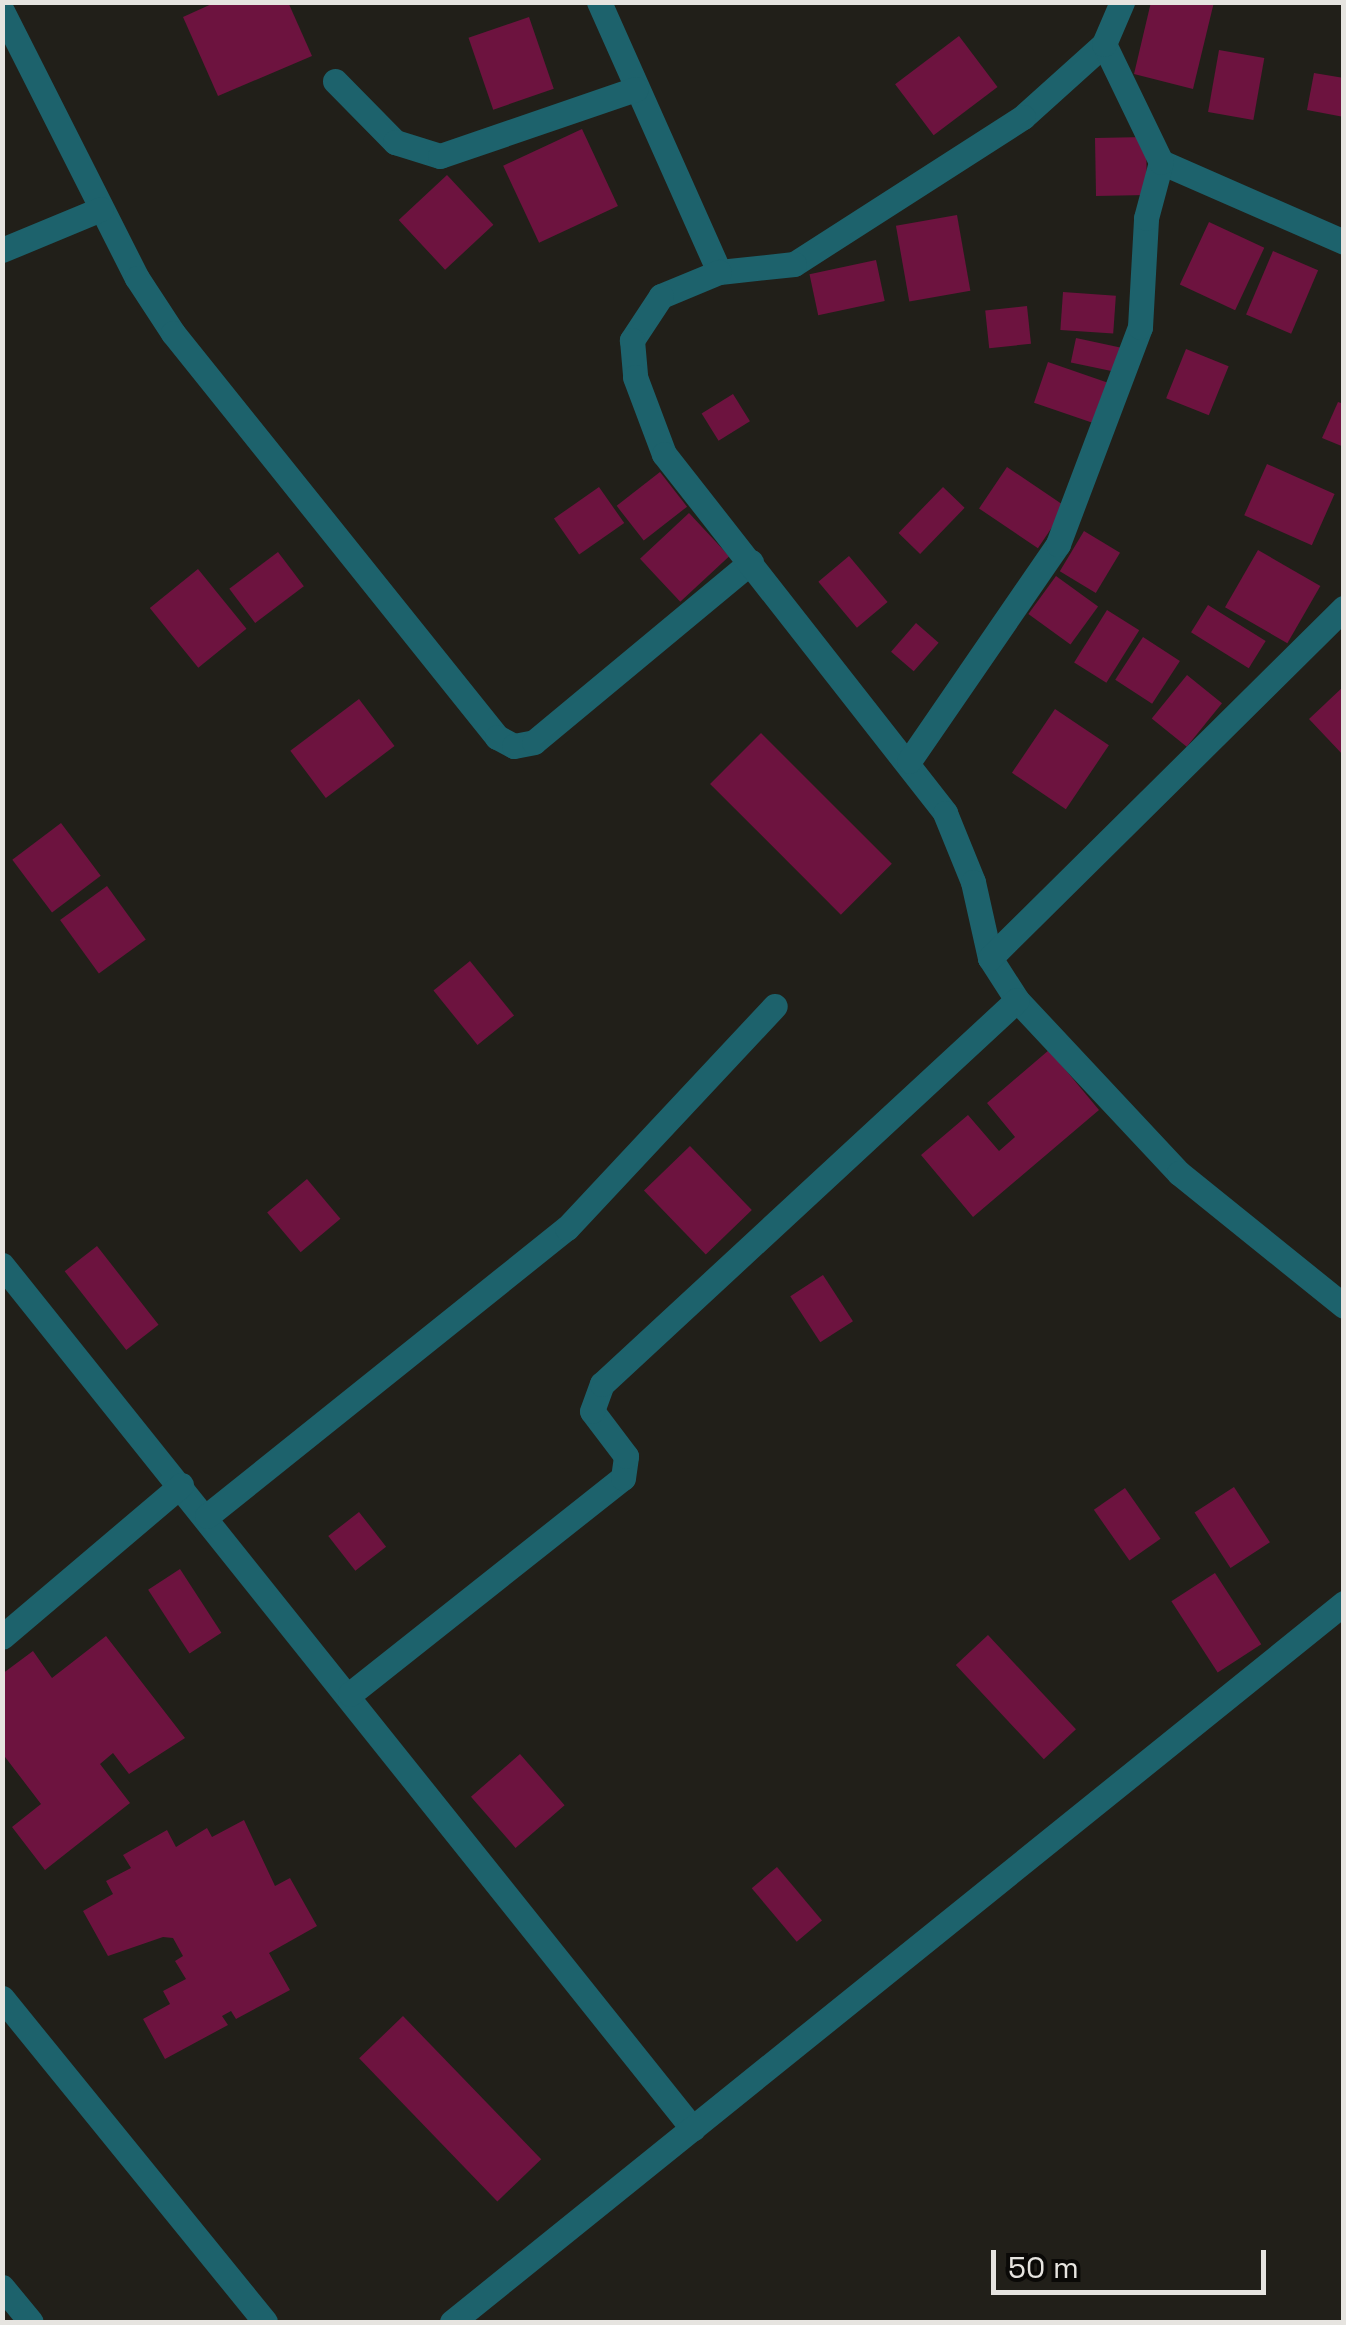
<!DOCTYPE html>
<html>
<head>
<meta charset="utf-8">
<style>
	body { margin:0 }
	#map { position:relative; width:1346px; height:2325px; overflow:hidden; background:#211f19; font-family:"Space Grotesk",sans-serif }
	div>[style] { position:absolute }
	[style*='--x'] { left:calc(var(--x)*1px); top:calc(var(--y)*1px); width:calc(var(--w)*1px); rotate:calc(var(--a)*1deg) }
	.building>* { inset:0; background:#6d133f; transform-origin:0 0 }
	.minor>* { height:25px; margin:-12.5px; padding:0 12.5px; transform-origin:12.5px; border-radius:12.5px; background:#1d626c }
	span { translate:-50% -50%; white-space:nowrap; text-align:center; line-height:1.15; -webkit-text-stroke:10px #0a0907; paint-order:stroke }
	.frame { position:absolute; inset:0; border:5px solid #e6e4e0; pointer-events:none }
	.scale { position:absolute; left:991px; top:2250px; width:275px; height:45px; box-sizing:border-box; border:5px solid #e6e4e0; border-top:0; padding-left:12px; font-size:30px; line-height:35px; white-space:nowrap; color:#e6e4e0; -webkit-text-stroke:8px #0a0907; paint-order:stroke }
</style>
</head>
<body>
<div id="map">
	<div class="building">
		<i style="clip-path:polygon(216px 2px,288px 2px,312px 56px,218px 96px,183px 17px)"></i>
		<i style="clip-path:polygon(1151px 2px,1214px 2px,1193px 89px,1134px 74px)"></i>
		<i style="left:529px;top:17px;width:76px;height:64px;rotate:71deg"></i>
		<i style="left:959px;top:36px;width:64px;height:80px;rotate:53deg"></i>
		<i style="left:1219px;top:50px;width:46px;height:63px;rotate:10deg"></i>
		<i style="clip-path:polygon(1314px 73px,1344px 78px,1344px 117px,1307px 110px)"></i>
		<i style="left:582px;top:129px;width:85px;height:87px;rotate:65deg"></i>
		<i style="left:1146px;top:137px;width:58px;height:51px;rotate:89deg"></i>
		<i style="left:447px;top:175px;width:68px;height:66px;rotate:47deg"></i>
		<i style="left:957px;top:215px;width:77px;height:62px;rotate:80deg"></i>
		<i style="left:1209px;top:222px;width:61px;height:69px;rotate:25deg"></i>
		<i style="left:1273px;top:251px;width:49px;height:69px;rotate:23deg"></i>
		<i style="left:876px;top:260px;width:42px;height:68px;rotate:78deg"></i>
		<i style="left:1063px;top:292px;width:53px;height:38px;rotate:4deg"></i>
		<i style="left:1027px;top:306px;width:38px;height:42px;rotate:84deg"></i>
		<i style="left:1076px;top:338px;width:50px;height:25px;rotate:12deg"></i>
		<i style="left:1186px;top:349px;width:46px;height:53px;rotate:22deg"></i>
		<i style="left:1048px;top:362px;width:68px;height:43px;rotate:19deg"></i>
		<i style="left:733px;top:394px;width:32px;height:37px;rotate:58deg"></i>
		<i style="clip-path:polygon(1338px 402px,1344px 404px,1344px 447px,1322px 438px)"></i>
		<i style="left:1267px;top:464px;width:74px;height:56px;rotate:24deg"></i>
		<i style="left:1007px;top:467px;width:71px;height:50px;rotate:34deg"></i>
		<i style="left:660px;top:472px;width:44px;height:55px;rotate:52deg"></i>
		<i style="left:599px;top:487px;width:44px;height:55px;rotate:55deg"></i>
		<i style="left:943px;top:487px;width:30px;height:64px;rotate:44deg"></i>
		<i style="left:689px;top:513px;width:59px;height:67px;rotate:47deg"></i>
		<i style="left:1084px;top:531px;width:42px;height:47px;rotate:31deg"></i>
		<i style="left:1258px;top:550px;width:72px;height:66px;rotate:30deg"></i>
		<i style="left:278px;top:552px;width:43px;height:61px;rotate:53deg"></i>
		<i style="left:849px;top:556px;width:60px;height:40px;rotate:50deg"></i>
		<i style="left:198px;top:569px;width:77px;height:62px;rotate:51deg"></i>
		<i style="left:1056px;top:576px;width:52px;height:47px;rotate:36deg"></i>
		<i style="left:1208px;top:605px;width:68px;height:32px;rotate:32deg"></i>
		<i style="left:1107px;top:610px;width:38px;height:62px;rotate:32deg"></i>
		<i style="left:916px;top:623px;width:30px;height:38px;rotate:41deg"></i>
		<i style="left:1143px;top:637px;width:44px;height:51px;rotate:33deg"></i>
		<i style="left:1187px;top:675px;width:45px;height:56px;rotate:39deg"></i>
		<i style="clip-path:polygon(1344px 686px,1344px 756px,1309px 719px)"></i>
		<i style="left:359px;top:699px;width:59px;height:86px;rotate:53deg"></i>
		<i style="left:1055px;top:709px;width:65px;height:77px;rotate:34deg"></i>
		<i style="left:761px;top:733px;width:185px;height:72px;rotate:45deg"></i>
		<i style="left:61px;top:823px;width:66px;height:61px;rotate:53deg"></i>
		<i style="left:107px;top:886px;width:66px;height:58px;rotate:54deg"></i>
		<i style="left:470px;top:961px;width:70px;height:47px;rotate:51deg"></i>
		<i style="clip-path:polygon(1049px 1050px,1099px 1110px,973px 1217px,921px 1155px,968px 1115px,999px 1151px,1015px 1137px,987px 1103px)"></i>
		<i style="left:690px;top:1146px;width:89px;height:64px;rotate:46deg"></i>
		<i style="left:307px;top:1179px;width:52px;height:52px;rotate:50deg"></i>
		<i style="left:97px;top:1246px;width:100px;height:41px;rotate:52deg"></i>
		<i style="left:823px;top:1275px;width:55px;height:39px;rotate:57deg"></i>
		<i style="left:1234px;top:1487px;width:66px;height:47px;rotate:57deg"></i>
		<i style="left:1125px;top:1488px;width:62px;height:38px;rotate:55deg"></i>
		<i style="left:359px;top:1512px;width:44px;height:39px;rotate:52deg"></i>
		<i style="left:180px;top:1569px;width:76px;height:38px;rotate:57deg"></i>
		<i style="left:1215px;top:1573px;width:85px;height:52px;rotate:57deg"></i>
		<i style="left:988px;top:1635px;width:129px;height:44px;rotate:47deg"></i>
		<i style="clip-path:polygon(106px 1636px,185px 1738px,129px 1774px,113px 1753px,100px 1764px,130px 1803px,45px 1870px,12px 1827px,41px 1804px,2px 1753px,2px 1674px,33px 1651px,52px 1678px)"></i>
		<i style="left:520px;top:1754px;width:68px;height:65px;rotate:49deg"></i>
		<i style="clip-path:polygon(244px 1820px,275px 1886px,290px 1878px,317px 1926px,269px 1953px,290px 1990px,236px 2019px,231px 2011px,222px 2016px,228px 2025px,165px 2059px,143px 2019px,170px 2004px,163px 1991px,186px 1979px,175px 1961px,183px 1956px,173px 1938px,163px 1937px,108px 1956px,83px 1911px,113px 1894px,106px 1881px,131px 1868px,123px 1855px,167px 1830px,176px 1847px,207px 1828px,212px 1837px)"></i>
		<i style="left:777px;top:1867px;width:70px;height:33px;rotate:50deg"></i>
		<i style="left:403px;top:2016px;width:199px;height:61px;rotate:46deg"></i>
	</div>
	<div class="minor">
		<i style="--x:599;--y:2;--w:295;--a:66"></i>
		<i style="--x:2;--y:11;--w:299;--a:63.2"></i>
		<i style="--x:137;--y:278;--w:66;--a:56.8"></i>
		<i style="--x:173;--y:333;--w:518;--a:51.27"></i>
		<i style="--x:497;--y:737;--w:19;--a:28"></i>
		<i style="--x:514;--y:746;--w:20;--a:-11"></i>
		<i style="--x:534;--y:742;--w:282;--a:-39.7"></i>
		<i style="--x:1104;--y:44;--w:109;--a:138"></i>
		<i style="--x:1023;--y:117;--w:272;--a:147.3"></i>
		<i style="--x:794;--y:264;--w:75;--a:173.9"></i>
		<i style="--x:719;--y:272;--w:63;--a:157.5"></i>
		<i style="--x:661;--y:296;--w:53;--a:123.4"></i>
		<i style="--x:632;--y:340;--w:37;--a:85"></i>
		<i style="--x:635;--y:377;--w:82;--a:69.4"></i>
		<i style="--x:664;--y:454;--w:456;--a:51.9"></i>
		<i style="--x:945;--y:813;--w:74;--a:67.9"></i>
		<i style="--x:973;--y:882;--w:78;--a:77.4"></i>
		<i style="--x:990;--y:958;--w:50;--a:57.3"></i>
		<i style="--x:1017;--y:1000;--w:237;--a:46.9"></i>
		<i style="--x:1179;--y:1173;--w:212;--a:38.9"></i>
		<i style="--x:335;--y:81;--w:86;--a:45.5"></i>
		<i style="--x:395;--y:142;--w:47;--a:17.3"></i>
		<i style="--x:440;--y:156;--w:207;--a:-18.9"></i>
		<i style="--x:1161;--y:162;--w:200;--a:23.6"></i>
		<i style="--x:2;--y:250;--w:107;--a:-22.5"></i>
		<i style="--x:909;--y:761;--w:263;--a:-55.5"></i>
		<i style="--x:1058;--y:544;--w:232;--a:-69.3"></i>
		<i style="--x:1140;--y:327;--w:109;--a:-86.8"></i>
		<i style="--x:1146;--y:218;--w:58;--a:-75"></i>
		<i style="--x:1161;--y:162;--w:131;--a:-115.8"></i>
		<i style="--x:1104;--y:44;--w:46;--a:-66.8"></i>
		<i style="--x:990;--y:958;--w:498;--a:-44.7"></i>
		<i style="--x:2;--y:1265;--w:1106;--a:51.35"></i>
		<i style="--x:207;--y:1516;--w:461;--a:-38.7"></i>
		<i style="--x:567;--y:1228;--w:304;--a:-46.9"></i>
		<i style="--x:2;--y:1637;--w:235;--a:-40.3"></i>
		<i style="--x:350;--y:1694;--w:348;--a:-38.4"></i>
		<i style="--x:623;--y:1478;--w:22;--a:-82"></i>
		<i style="--x:626;--y:1456;--w:56;--a:-127.1"></i>
		<i style="--x:592;--y:1411;--w:29;--a:-70"></i>
		<i style="--x:602;--y:1384;--w:565;--a:-42.78"></i>
		<i style="--x:2;--y:1998;--w:417;--a:50.9"></i>
		<i style="--x:2;--y:2287;--w:45;--a:50.4"></i>
		<i style="--x:452;--y:2322;--w:1146;--a:-38.87"></i>
	</div>
	<div class="frame"></div>
	<div class="scale">50 m</div>
</div>
</body>
</html>
